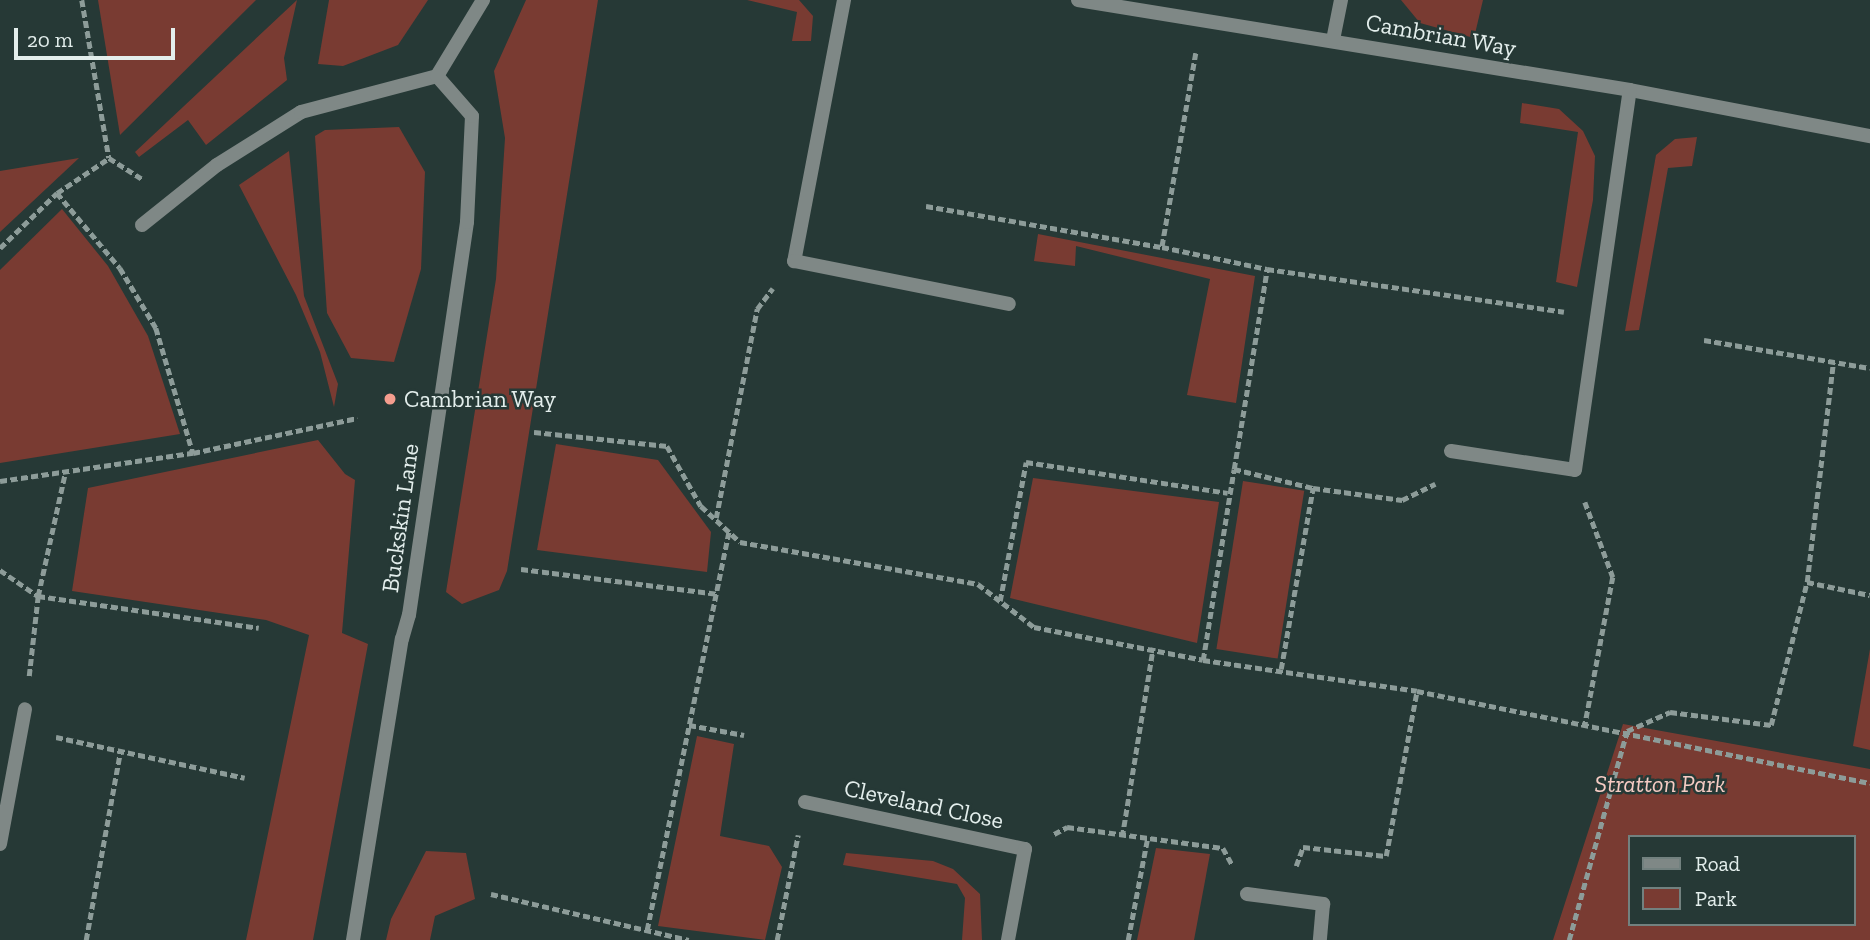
<!DOCTYPE html>
<html>
<head>
<meta charset="utf-8">
<style>
	body { margin:0 }
	#map { position:relative; width:1870px; height:940px; overflow:hidden; background:#263936; font-family:"Zilla Slab",serif }
	div>[style] { position:absolute }
	[style*='--x'] { left:calc(var(--x)*1px); top:calc(var(--y)*1px); width:calc(var(--w)*1px); rotate:calc(var(--a)*1deg) }
	.green>* { inset:0; background:#793b32; transform-origin:0 0 }
	.path>* { height:4.5px; margin-top:-2.25px; transform-origin:0; background:repeating-linear-gradient(90deg,#8d9c99 0 7px,transparent 0 10.5px) }
	.service>* { height:14px; margin:-7px; padding:0 7px; transform-origin:7px; border-radius:7px; background:#7f8886 }
	.minor>* { height:14px; margin:-7px; padding:0 7px; transform-origin:7px; border-radius:7px; background:#7f8886 }
	.tertiary>* { height:14px; margin:-7px; padding:0 7px; transform-origin:7px; border-radius:7px; background:#7f8886 }
	.dots>* { width:19px; height:19px; translate:-50% -50%; box-sizing:border-box; border:4px solid #263936; border-radius:50% }
	span { translate:-50% -50%; white-space:nowrap; text-align:center; line-height:1.15; -webkit-text-stroke:5px #263936; paint-order:stroke }
	.street-label { font-size:24px; color:#e3eeec }
	.poi-label { font-size:24px; color:#e3eeec }
	.left { translate:0 -50%; text-align:left }
	.park-label { font-size:24px; color:#f6ccc4; font-style:italic }
	.legend { position:absolute; left:1628px; top:835px; width:228px; height:91px; box-sizing:border-box; background:#263936; border:2px solid #72817f; margin:0; padding:9px 12px; list-style:none; font-size:21px; color:#e3eeec }
	.legend li { display:flex; align-items:center; gap:14px; height:35px }
	.legend b { width:35px; border:2px solid #72817f }
	.scale { position:absolute; left:14px; top:28px; width:161px; height:32px; box-sizing:border-box; border:4px solid #e3eeec; border-top:0; padding-left:9px; font-size:21px; line-height:24px; white-space:nowrap; color:#e3eeec; -webkit-text-stroke:5px #263936; paint-order:stroke }
</style>
</head>
<body>
<div id="map">
	<div class="green">
		<i style="clip-path:polygon(98px 0,256px 0,120px 135px)"></i>
		<i style="clip-path:polygon(297px 0,284px 58px,287px 80px,206px 145px,188px 120px,139px 157px,135px 152px)"></i>
		<i style="clip-path:polygon(329px 0,428px 0,398px 45px,343px 66px,318px 64px)"></i>
		<i style="clip-path:polygon(526px 0,598px 0,507px 571px,499px 590px,462px 604px,446px 592px,496px 279px,505px 138px,494px 71px)"></i>
		<i style="clip-path:polygon(747px 0,799px 0,813px 16px,811px 41px,792px 41px,797px 12px)"></i>
		<i style="clip-path:polygon(1401px 0,1483px 0,1474px 38px,1420px 23px)"></i>
		<i style="clip-path:polygon(1522px 103px,1559px 109px,1583px 131px,1595px 156px,1593px 200px,1577px 287px,1556px 282px,1578px 132px,1520px 123px)"></i>
		<i style="clip-path:polygon(399px 127px,425px 172px,421px 269px,394px 362px,351px 358px,327px 313px,315px 136px,325px 130px)"></i>
		<i style="clip-path:polygon(1697px 137px,1692px 166px,1668px 168px,1639px 330px,1625px 331px,1656px 155px,1675px 139px)"></i>
		<i style="clip-path:polygon(289px 151px,304px 296px,338px 384px,334px 407px,320px 352px,296px 295px,239px 185px)"></i>
		<i style="clip-path:polygon(79px 158px,0 232px,0 171px)"></i>
		<i style="clip-path:polygon(62px 209px,108px 266px,148px 336px,180px 434px,0 463px,0 270px)"></i>
		<i style="clip-path:polygon(1038px 234px,1255px 276px,1236px 403px,1187px 395px,1210px 279px,1076px 246px,1075px 266px,1034px 261px)"></i>
		<i style="clip-path:polygon(318px 440px,345px 474px,355px 480px,342px 633px,368px 644px,313px 940px,246px 940px,309px 635px,266px 620px,72px 591px,88px 488px)"></i>
		<i style="clip-path:polygon(556px 444px,658px 460px,711px 532px,707px 572px,537px 550px)"></i>
		<i style="clip-path:polygon(1033px 478px,1219px 502px,1197px 643px,1010px 598px)"></i>
		<i style="left:1243px;top:481px;width:62px;height:170px;rotate:9deg"></i>
		<i style="clip-path:polygon(1870px 649px,1870px 750px,1853px 746px)"></i>
		<i style="clip-path:polygon(evenodd,1623px 724px,1870px 769px,1870px 940px,1553px 940px,1623px 724px,1630px 837px,1854px 837px,1854px 924px,1630px 924px,1630px 837px)"></i>
		<i style="clip-path:polygon(697px 736px,734px 744px,720px 836px,769px 846px,782px 867px,765px 940px,658px 926px)"></i>
		<i style="clip-path:polygon(1156px 848px,1210px 854px,1194px 940px,1137px 940px)"></i>
		<i style="clip-path:polygon(426px 851px,466px 853px,475px 899px,435px 916px,430px 940px,386px 940px,391px 919px)"></i>
		<i style="clip-path:polygon(846px 853px,933px 861px,953px 869px,980px 894px,982px 940px,962px 940px,965px 898px,957px 884px,843px 865px)"></i>
	</div>
	<div class="path">
		<i style="--x:82;--y:0;--w:160;--a:80.3"></i>
		<i style="--x:1196;--y:53;--w:197;--a:99.9"></i>
		<i style="--x:1162;--y:247;--w:107;--a:11.8"></i>
		<i style="--x:109;--y:158;--w:41;--a:32.2"></i>
		<i style="--x:57;--y:193;--w:98;--a:50"></i>
		<i style="--x:120;--y:268;--w:70;--a:59"></i>
		<i style="--x:156;--y:328;--w:130;--a:73.5"></i>
		<i style="--x:926;--y:206;--w:240;--a:9.9"></i>
		<i style="--x:0;--y:248;--w:79;--a:-44"></i>
		<i style="--x:57;--y:193;--w:63;--a:-33.9"></i>
		<i style="--x:1704;--y:340;--w:168;--a:9.6"></i>
		<i style="--x:534;--y:432;--w:134;--a:6"></i>
		<i style="--x:667;--y:446;--w:69;--a:60.5"></i>
		<i style="--x:701;--y:506;--w:53;--a:42.7"></i>
		<i style="--x:740;--y:542;--w:242;--a:10"></i>
		<i style="--x:978;--y:584;--w:71;--a:37.5"></i>
		<i style="--x:1034;--y:627;--w:172;--a:11"></i>
		<i style="--x:1203;--y:660;--w:216;--a:8.2"></i>
		<i style="--x:1417;--y:691;--w:462;--a:11.5"></i>
		<i style="--x:1234;--y:469;--w:203;--a:-80.6"></i>
		<i style="--x:1267;--y:269;--w:300;--a:8.2"></i>
		<i style="--x:0;--y:481;--w:195;--a:-8.3"></i>
		<i style="--x:193;--y:453;--w:168;--a:-12"></i>
		<i style="--x:1585;--y:502;--w:80;--a:69.5"></i>
		<i style="--x:1613;--y:577;--w:151;--a:100.7"></i>
		<i style="--x:716;--y:518;--w:213;--a:-78.9"></i>
		<i style="--x:757;--y:309;--w:26;--a:-53"></i>
		<i style="--x:521;--y:569;--w:199;--a:7.2"></i>
		<i style="--x:0;--y:570;--w:46;--a:34.4"></i>
		<i style="--x:38;--y:596;--w:223;--a:8.2"></i>
		<i style="--x:1807;--y:582;--w:64;--a:11.7"></i>
		<i style="--x:1000;--y:601;--w:141;--a:-79.4"></i>
		<i style="--x:1026;--y:462;--w:204;--a:8.7"></i>
		<i style="--x:1203;--y:660;--w:193;--a:-80.8"></i>
		<i style="--x:1234;--y:469;--w:81;--a:13.5"></i>
		<i style="--x:1313;--y:488;--w:90;--a:7.7"></i>
		<i style="--x:1402;--y:500;--w:37;--a:-26"></i>
		<i style="--x:1281;--y:669;--w:184;--a:-80"></i>
		<i style="--x:29;--y:676;--w:81;--a:-83.6"></i>
		<i style="--x:38;--y:596;--w:126;--a:-77.6"></i>
		<i style="--x:689;--y:725;--w:56;--a:10.3"></i>
		<i style="--x:56;--y:737;--w:193;--a:12.2"></i>
		<i style="--x:1054;--y:834;--w:15;--a:-28"></i>
		<i style="--x:1067;--y:827;--w:157;--a:7.7"></i>
		<i style="--x:1223;--y:848;--w:18;--a:61"></i>
		<i style="--x:1122;--y:837;--w:192;--a:-80.7"></i>
		<i style="--x:1296;--y:866;--w:20;--a:-70"></i>
		<i style="--x:1303;--y:847;--w:83;--a:6.2"></i>
		<i style="--x:1386;--y:856;--w:168;--a:-79.4"></i>
		<i style="--x:491;--y:894;--w:203;--a:13.1"></i>
		<i style="--x:647;--y:930;--w:406;--a:-78.4"></i>
		<i style="--x:86;--y:940;--w:191;--a:-79.7"></i>
		<i style="--x:777;--y:940;--w:107;--a:-78.7"></i>
		<i style="--x:1128;--y:940;--w:102;--a:-79.2"></i>
		<i style="--x:1569;--y:940;--w:217;--a:-74.5"></i>
		<i style="--x:1627;--y:731;--w:47;--a:-23.8"></i>
		<i style="--x:1670;--y:712;--w:102;--a:7.3"></i>
		<i style="--x:1771;--y:725;--w:147;--a:-75.9"></i>
		<i style="--x:1807;--y:582;--w:221;--a:-83.2"></i>
	</div>
	<div class="service">
		<i style="--x:142;--y:225;--w:96;--a:-38.7"></i>
		<i style="--x:217;--y:165;--w:99;--a:-32.2"></i>
		<i style="--x:301;--y:112;--w:141;--a:-14.8"></i>
		<i style="--x:0;--y:844;--w:137;--a:-79.5"></i>
	</div>
	<div class="minor">
		<i style="--x:844;--y:0;--w:266;--a:100.8"></i>
		<i style="--x:794;--y:261;--w:219;--a:11.3"></i>
		<i style="--x:1078;--y:0;--w:559;--a:9.26"></i>
		<i style="--x:1630;--y:90;--w:244;--a:10.9"></i>
		<i style="--x:1333;--y:40;--w:41;--a:-78.7"></i>
		<i style="--x:1451;--y:451;--w:125;--a:8.7"></i>
		<i style="--x:1575;--y:470;--w:384;--a:-81.8"></i>
		<i style="--x:805;--y:802;--w:225;--a:12.1"></i>
		<i style="--x:1025;--y:849;--w:93;--a:100.6"></i>
		<i style="--x:1247;--y:894;--w:77;--a:7.5"></i>
		<i style="--x:1323;--y:904;--w:36;--a:95"></i>
	</div>
	<div class="tertiary">
		<i style="--x:353;--y:940;--w:305;--a:-80.8"></i>
		<i style="--x:402;--y:639;--w:25;--a:-74"></i>
		<i style="--x:409;--y:615;--w:397;--a:-81.6"></i>
		<i style="--x:467;--y:222;--w:106;--a:-87.3"></i>
		<i style="--x:472;--y:116;--w:53;--a:-131.2"></i>
		<i style="--x:437;--y:76;--w:89;--a:-58.8"></i>
	</div>
	<div class="dots">
		<i style="left:390px;top:399px;background:#f59d8e"></i>
	</div>
	<div class="street-label">
		<span style="left:1441px;top:35px;rotate:10deg">Cambrian Way</span>
		<span style="left:400px;top:518px;rotate:-82deg">Buckskin Lane</span>
		<span style="left:924px;top:804px;rotate:12deg">Cleveland Close</span>
	</div>
	<div class="poi-label">
		<span class="left" style="left:404px;top:399px">Cambrian Way</span>
	</div>
	<div class="park-label">
		<span style="left:1660px;top:784px">Stratton Park</span>
	</div>
	<ul class="legend">
	<li><b style="height:9px;background:#7f8886"></b>Road</li>
	<li><b style="height:19px;background:#793b32"></b>Park</li>
	</ul>
	<div class="scale">20 m</div>
</div>
</body>
</html>
